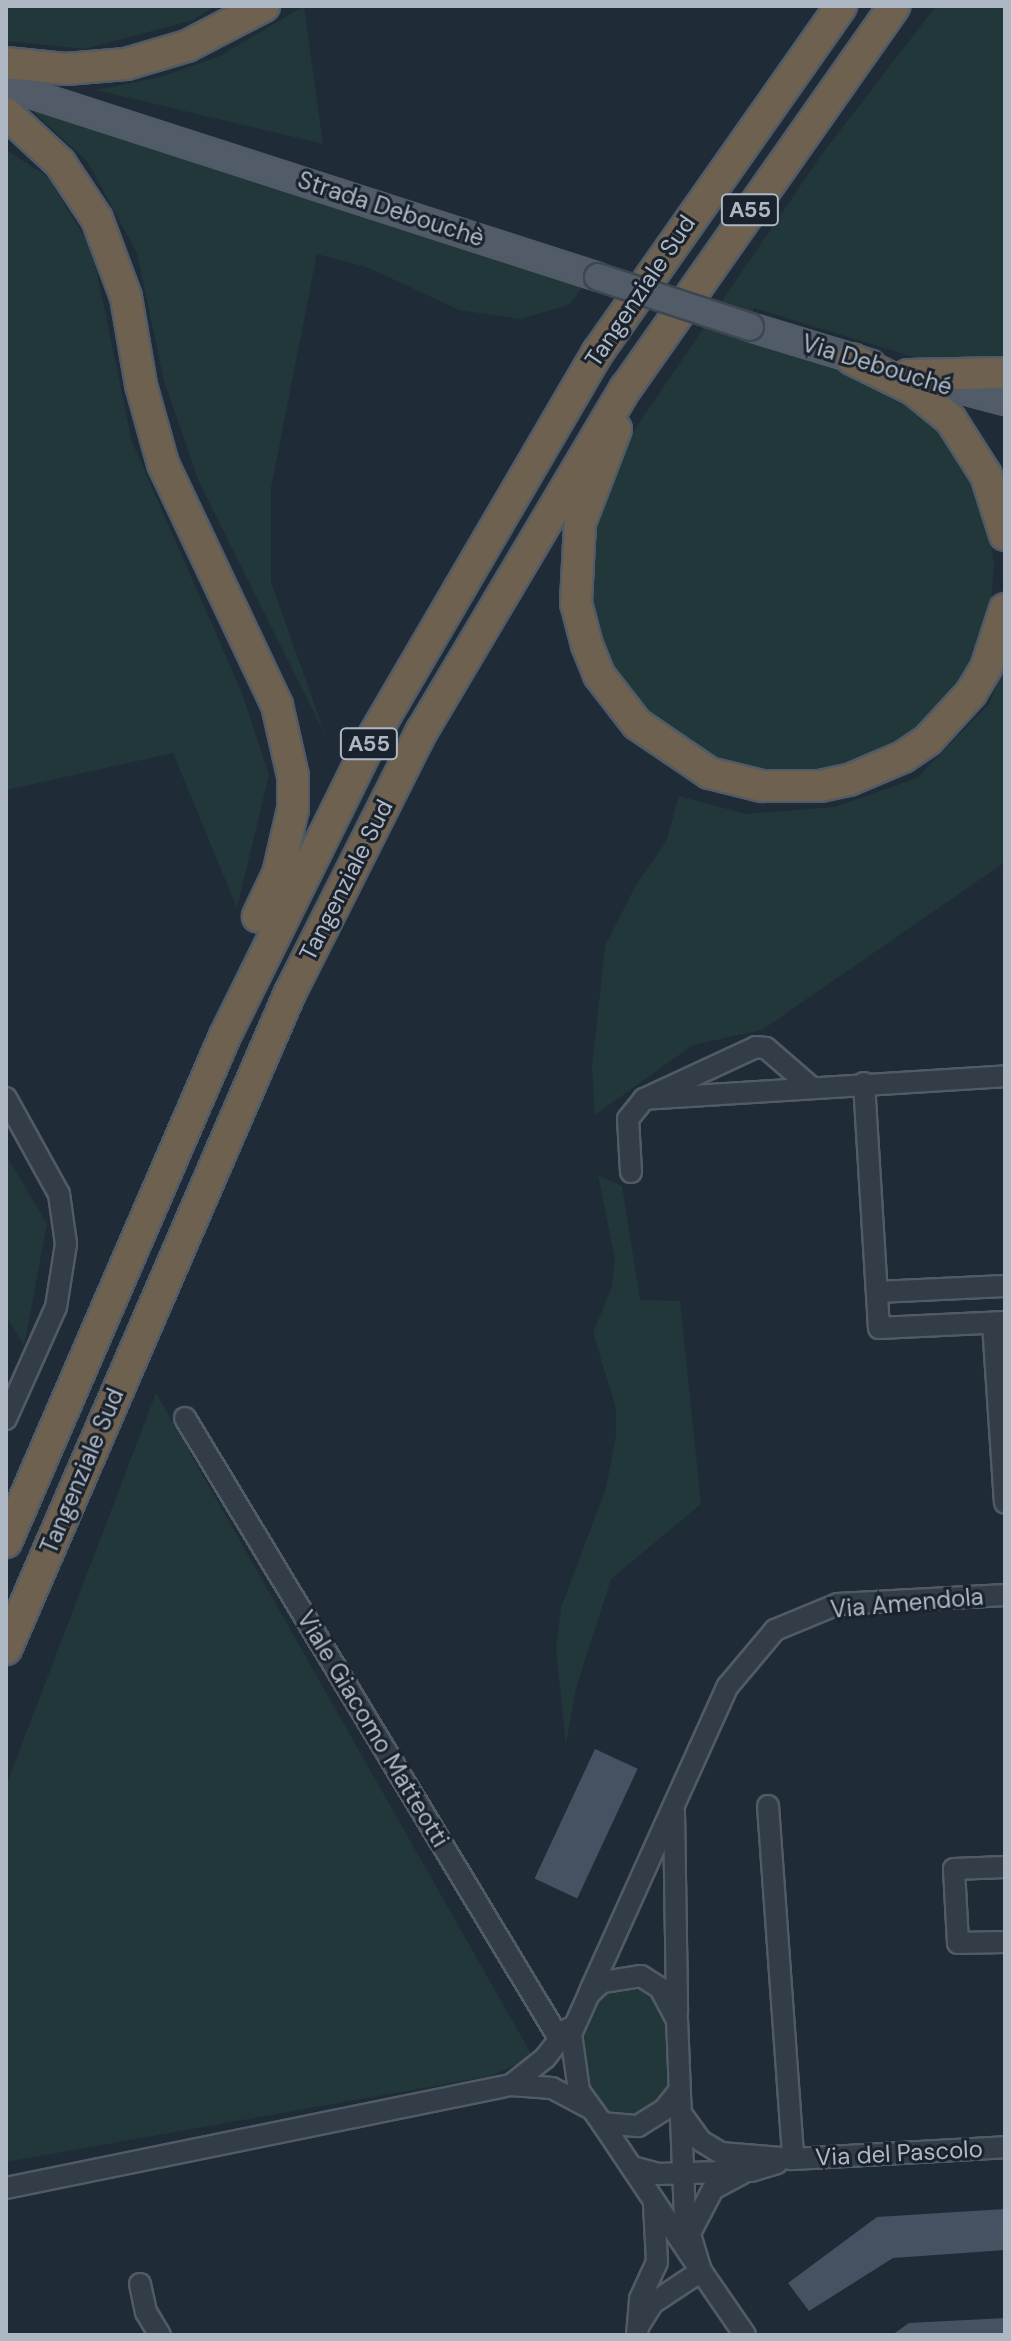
<!DOCTYPE html>
<html>
<head>
<meta charset="utf-8">
<style>
	body { margin:0 }
	#map { position:relative; width:1011px; height:2341px; overflow:hidden; background:#202b38; font-family:"DM Sans",sans-serif }
	div>[style] { position:absolute }
	[style*='--x'] { left:calc(var(--x)*1px); top:calc(var(--y)*1px); width:calc(var(--w)*1px); rotate:calc(var(--a)*1deg) }
	.green>* { inset:0; background:#223739 }
	.building>* { inset:0; background:#465262; transform-origin:0 0 }
	.roads { filter:drop-shadow(2px 0 #515b66) drop-shadow(-2px 0 #515b66) drop-shadow(0 2px #515b66) drop-shadow(0 -2px #515b66) }
	.minor>* { height:20px; margin:-10px; padding:0 10px; transform-origin:10px; border-radius:10px; background:#333d48 }
	.major>* { height:26px; margin:-13px; padding:0 13px; transform-origin:13px; border-radius:13px; background:#515c68 }
	.highway>* { height:30px; margin:-15px; padding:0 15px; transform-origin:15px; border-radius:15px; background:#6e6150 }
	.bridges { filter:drop-shadow(2px 0 #3d4652) drop-shadow(-2px 0 #3d4652) drop-shadow(0 2px #3d4652) drop-shadow(0 -2px #3d4652) }
	.major-bridge>* { height:26px; margin:-13px; padding:0 13px; transform-origin:13px; border-radius:13px; background:#515c68 }
	span { translate:-50% -50%; white-space:nowrap; text-align:center; line-height:1.15; -webkit-text-stroke:6px #19222d; paint-order:stroke }
	.shield-label span { padding:2px 6px; background:#19222d; border:2px solid; border-radius:6px; -webkit-text-stroke-width:0 }
	.shield-label { font-size:22px; color:#aeb8c5; font-weight:700 }
	.street-label { font-size:24px; color:#aeb8c5 }
	.frame { position:absolute; inset:0; border:8px solid #aeb8c5; pointer-events:none }
</style>
</head>
<body>
<div id="map">
	<div class="green">
		<i style="clip-path:polygon(6px 6px,215px 6px,193px 20px,85px 49px,6px 41px)"></i>
		<i style="clip-path:polygon(304px 6px,323px 144px,96px 90px,161px 77px,220px 56px)"></i>
		<i style="clip-path:polygon(936px 6px,1005px 6px,1005px 363px,930px 362px,754px 308px,743px 341px,863px 378px,907px 399px,945px 437px,973px 476px,988px 520px,994px 564px,991px 607px,977px 652px,956px 688px,910px 734px,876px 755px,807px 775px,731px 767px,663px 731px,616px 678px,599px 645px,585px 562px,604px 485px,639px 423px,822px 154px)"></i>
		<i style="clip-path:polygon(26px 105px,585px 284px,569px 305px,520px 319px,459px 310px,369px 268px,317px 254px,271px 488px,271px 582px,326px 737px,199px 482px,164px 381px,137px 253px,87px 161px)"></i>
		<i style="clip-path:polygon(6px 150px,48px 177px,92px 249px,132px 442px,242px 693px,269px 775px,237px 908px,173px 753px,6px 790px)"></i>
		<i style="clip-path:polygon(1005px 664px,1005px 862px,762px 1030px,693px 1045px,595px 1115px,592px 1067px,605px 946px,636px 885px,666px 842px,679px 796px,746px 814px,835px 807px,917px 778px,989px 704px)"></i>
		<i style="clip-path:polygon(6px 1155px,47px 1224px,24px 1346px,6px 1316px)"></i>
		<i style="clip-path:polygon(598px 1175px,622px 1186px,640px 1300px,680px 1301px,701px 1504px,611px 1579px,576px 1688px,566px 1745px,556px 1649px,561px 1608px,606px 1488px,616px 1435px,616px 1408px,593px 1333px,612px 1286px,615px 1260px)"></i>
		<i style="clip-path:polygon(156px 1393px,533px 2057px,491px 2076px,6px 2162px,6px 1786px)"></i>
		<i style="clip-path:polygon(640px 1990px,666px 2008px,672px 2088px,650px 2117px,605px 2116px,588px 2094px,576px 2038px,589px 2008px,610px 1991px)"></i>
	</div>
	<div class="building">
		<i style="left:595px;top:1749px;width:47px;height:143px;rotate:25deg"></i>
		<i style="clip-path:polygon(1005px 2209px,1005px 2250px,893px 2258px,809px 2311px,788px 2283px,877px 2217px)"></i>
		<i style="clip-path:polygon(1005px 2318px,1005px 2335px,892px 2335px,909px 2323px)"></i>
	</div>
	<div class="roads">
		<div class="minor">
			<i style="--x:864;--y:1083;--w:245;--a:86.5"></i>
			<i style="--x:879;--y:1328;--w:126;--a:-2.7"></i>
			<i style="--x:6;--y:1098;--w:110;--a:61.1"></i>
			<i style="--x:59;--y:1194;--w:50;--a:82"></i>
			<i style="--x:66;--y:1244;--w:64;--a:99"></i>
			<i style="--x:56;--y:1307;--w:123;--a:114.1"></i>
			<i style="--x:644;--y:1099;--w:362;--a:-3.6"></i>
			<i style="--x:631;--y:1172;--w:53;--a:-93.2"></i>
			<i style="--x:628;--y:1119;--w:26;--a:-51"></i>
			<i style="--x:644;--y:1099;--w:123;--a:-24.9"></i>
			<i style="--x:756;--y:1047;--w:10;--a:6"></i>
			<i style="--x:766;--y:1048;--w:60;--a:40.9"></i>
			<i style="--x:877;--y:1292;--w:128;--a:-2.7"></i>
			<i style="--x:993;--y:1323;--w:180;--a:86.2"></i>
			<i style="--x:185;--y:1418;--w:726;--a:58.91"></i>
			<i style="--x:768;--y:1806;--w:354;--a:85.9"></i>
			<i style="--x:674;--y:1812;--w:200;--a:89.1"></i>
			<i style="--x:1005;--y:1867;--w:51;--a:177.8"></i>
			<i style="--x:954;--y:1869;--w:74;--a:86.9"></i>
			<i style="--x:958;--y:1943;--w:47;--a:-1.2"></i>
			<i style="--x:590;--y:1991;--w:335;--a:-65.7"></i>
			<i style="--x:728;--y:1686;--w:73;--a:-50"></i>
			<i style="--x:775;--y:1630;--w:68;--a:-22.4"></i>
			<i style="--x:838;--y:1604;--w:167;--a:-3.1"></i>
			<i style="--x:511;--y:2085;--w:43;--a:-38.5"></i>
			<i style="--x:545;--y:2058;--w:37;--a:-52"></i>
			<i style="--x:682;--y:2115;--w:32;--a:54"></i>
			<i style="--x:701;--y:2141;--w:23;--a:31"></i>
			<i style="--x:721;--y:2153;--w:72;--a:4.8"></i>
			<i style="--x:793;--y:2159;--w:212;--a:-3.2"></i>
			<i style="--x:602;--y:2123;--w:36;--a:5"></i>
			<i style="--x:638;--y:2126;--w:31;--a:-32"></i>
			<i style="--x:664;--y:2110;--w:24;--a:-52"></i>
			<i style="--x:632;--y:2167;--w:27;--a:15"></i>
			<i style="--x:658;--y:2174;--w:93;--a:-1.8"></i>
			<i style="--x:751;--y:2171;--w:27;--a:-17"></i>
			<i style="--x:6;--y:2188;--w:515;--a:-11.53"></i>
			<i style="--x:511;--y:2085;--w:41;--a:4.2"></i>
			<i style="--x:552;--y:2088;--w:40;--a:28"></i>
			<i style="--x:691;--y:2231;--w:47;--a:-62.4"></i>
			<i style="--x:713;--y:2189;--w:32;--a:-28"></i>
			<i style="--x:701;--y:2271;--w:55;--a:-106.8"></i>
			<i style="--x:685;--y:2218;--w:198;--a:-92.3"></i>
			<i style="--x:677;--y:2020;--w:36;--a:-118"></i>
			<i style="--x:660;--y:1988;--w:22;--a:-148"></i>
			<i style="--x:641;--y:1976;--w:39;--a:171"></i>
			<i style="--x:602;--y:1982;--w:18;--a:137"></i>
			<i style="--x:589;--y:1994;--w:44;--a:114.2"></i>
			<i style="--x:571;--y:2034;--w:58;--a:82"></i>
			<i style="--x:579;--y:2091;--w:39;--a:54"></i>
			<i style="--x:602;--y:2123;--w:178;--a:56.2"></i>
			<i style="--x:701;--y:2271;--w:78;--a:55.5"></i>
			<i style="--x:140;--y:2284;--w:29;--a:78"></i>
			<i style="--x:146;--y:2312;--w:27;--a:59"></i>
			<i style="--x:639;--y:2325;--w:26;--a:-58"></i>
			<i style="--x:653;--y:2303;--w:58;--a:-33.7"></i>
			<i style="--x:637;--y:2335;--w:36;--a:-85"></i>
			<i style="--x:640;--y:2299;--w:41;--a:-65.3"></i>
			<i style="--x:657;--y:2262;--w:58;--a:-93"></i>
		</div>
		<div class="major">
			<i style="--x:6;--y:86;--w:622;--a:17.88"></i>
			<i style="--x:750;--y:327;--w:127;--a:16.9"></i>
			<i style="--x:925;--y:380;--w:83;--a:14.7"></i>
		</div>
		<div class="highway">
			<i style="--x:6;--y:63;--w:60;--a:5.7"></i>
			<i style="--x:66;--y:69;--w:60;--a:-4.8"></i>
			<i style="--x:126;--y:64;--w:64;--a:-16.4"></i>
			<i style="--x:187;--y:46;--w:87;--a:-27.5"></i>
			<i style="--x:6;--y:113;--w:74;--a:42.8"></i>
			<i style="--x:60;--y:163;--w:67;--a:56.5"></i>
			<i style="--x:97;--y:219;--w:83;--a:69.6"></i>
			<i style="--x:126;--y:297;--w:89;--a:80.3"></i>
			<i style="--x:141;--y:385;--w:82;--a:74.4"></i>
			<i style="--x:163;--y:464;--w:267;--a:64.7"></i>
			<i style="--x:277;--y:705;--w:73;--a:77.3"></i>
			<i style="--x:293;--y:776;--w:33;--a:90"></i>
			<i style="--x:293;--y:809;--w:67;--a:103"></i>
			<i style="--x:278;--y:874;--w:47;--a:115.5"></i>
			<i style="--x:852;--y:359;--w:68;--a:26.2"></i>
			<i style="--x:913;--y:389;--w:49;--a:39.2"></i>
			<i style="--x:951;--y:420;--w:65;--a:57.5"></i>
			<i style="--x:986;--y:475;--w:63;--a:72.4"></i>
			<i style="--x:908;--y:375;--w:97;--a:-1.2"></i>
			<i style="--x:616;--y:429;--w:101;--a:111"></i>
			<i style="--x:580;--y:523;--w:80;--a:92.9"></i>
			<i style="--x:576;--y:603;--w:43;--a:75.3"></i>
			<i style="--x:587;--y:645;--w:32;--a:68"></i>
			<i style="--x:599;--y:675;--w:62;--a:52.2"></i>
			<i style="--x:637;--y:724;--w:87;--a:34.2"></i>
			<i style="--x:709;--y:773;--w:55;--a:13.8"></i>
			<i style="--x:762;--y:786;--w:58;--a:0"></i>
			<i style="--x:820;--y:786;--w:30;--a:-12"></i>
			<i style="--x:849;--y:780;--w:59;--a:-23.1"></i>
			<i style="--x:903;--y:757;--w:30;--a:-34"></i>
			<i style="--x:928;--y:740;--w:64;--a:-47.5"></i>
			<i style="--x:971;--y:693;--w:29;--a:-59"></i>
			<i style="--x:986;--y:668;--w:62;--a:-72.1"></i>
			<i style="--x:6;--y:1542;--w:551;--a:-66.6"></i>
			<i style="--x:225;--y:1036;--w:328;--a:-63.7"></i>
			<i style="--x:370;--y:742;--w:452;--a:-59.7"></i>
			<i style="--x:598;--y:352;--w:423;--a:-54.9"></i>
			<i style="--x:6;--y:1649;--w:715;--a:-66.59"></i>
			<i style="--x:290;--y:993;--w:293;--a:-63.3"></i>
			<i style="--x:422;--y:731;--w:399;--a:-59.3"></i>
			<i style="--x:626;--y:388;--w:467;--a:-54.9"></i>
		</div>
	</div>
	<div class="bridges">
		<div class="major-bridge">
			<i style="--x:598;--y:277;--w:160;--a:18.2"></i>
		</div>
	</div>
	<div class="shield-label">
		<span style="left:750px;top:210px">A55</span>
		<span style="left:369px;top:744px">A55</span>
	</div>
	<div class="street-label">
		<span style="left:391px;top:209px;rotate:18deg">Strada Debouchè</span>
		<span style="left:640px;top:291px;rotate:-56deg">Tangenziale Sud</span>
		<span style="left:877px;top:365px;rotate:17deg">Via Debouché</span>
		<span style="left:346px;top:880px;rotate:-63deg">Tangenziale Sud</span>
		<span style="left:82px;top:1471px;rotate:-67deg">Tangenziale Sud</span>
		<span style="left:907px;top:1603px;rotate:-5deg">Via Amendola</span>
		<span style="left:373px;top:1729px;rotate:59deg">Viale Giacomo Matteotti</span>
		<span style="left:899px;top:2153px;rotate:-3deg">Via del Pascolo</span>
	</div>
	<div class="frame"></div>
</div>
</body>
</html>
